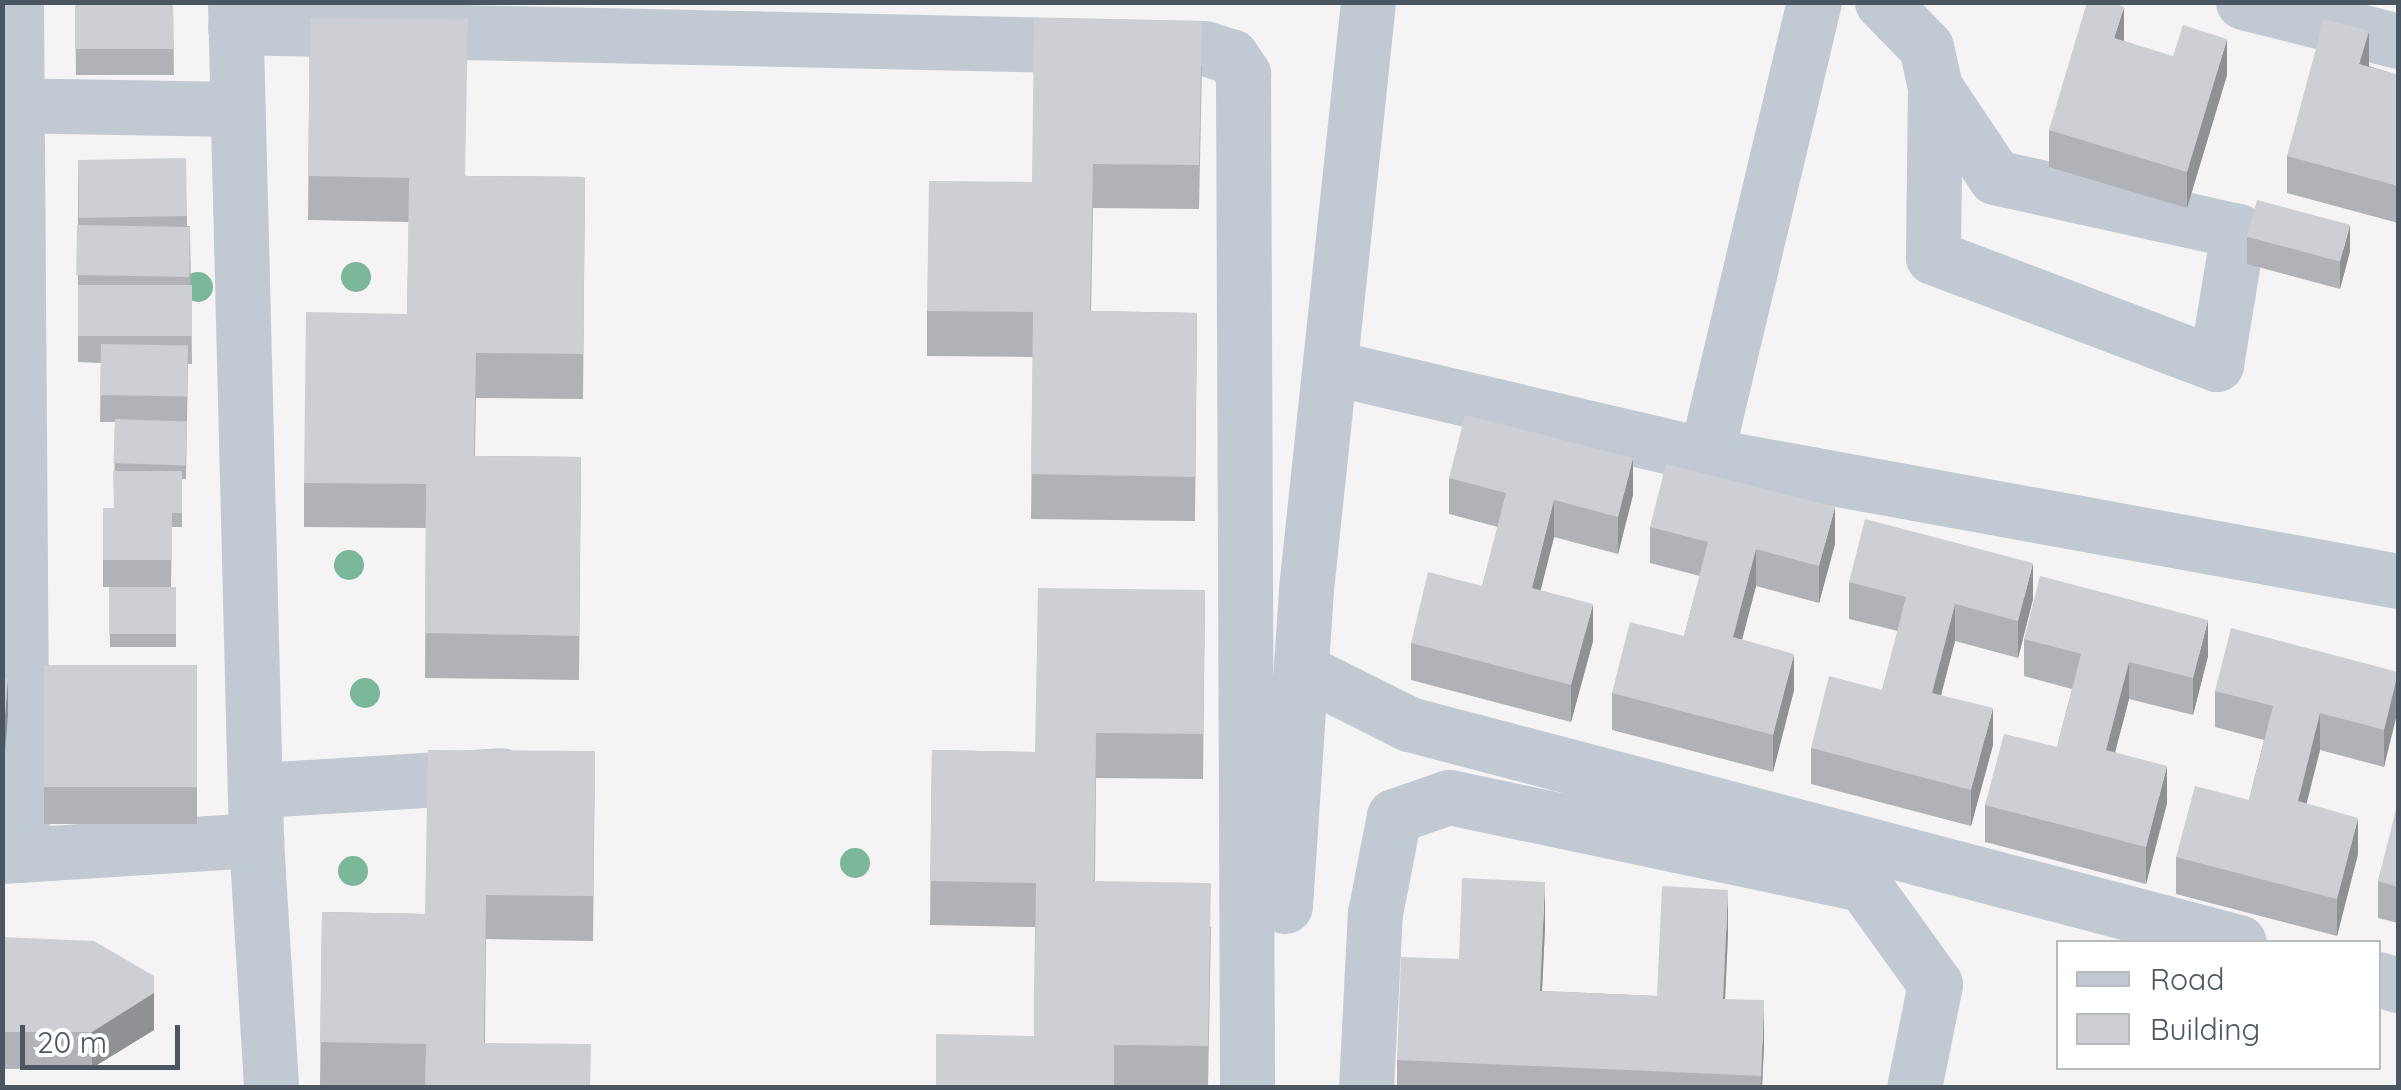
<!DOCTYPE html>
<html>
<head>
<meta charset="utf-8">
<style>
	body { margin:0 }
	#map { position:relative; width:2401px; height:1090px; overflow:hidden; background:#f5f3f3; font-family:Quicksand,sans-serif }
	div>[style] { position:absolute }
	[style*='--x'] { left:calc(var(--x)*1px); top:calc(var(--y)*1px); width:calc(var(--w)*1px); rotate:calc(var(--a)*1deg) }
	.minor>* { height:55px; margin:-27.5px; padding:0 27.5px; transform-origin:27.5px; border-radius:27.5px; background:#c1cad2 }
	.trees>* { width:30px; height:30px; margin:-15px; border-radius:50%; background:#7bb799 }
	.wall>* { inset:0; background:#b0b2b7; transform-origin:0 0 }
	.shaded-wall>* { inset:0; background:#909195 }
	.building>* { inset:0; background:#cdcfd5; transform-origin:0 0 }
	span { translate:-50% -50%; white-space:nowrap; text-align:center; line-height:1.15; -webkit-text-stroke:8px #fff; paint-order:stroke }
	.frame { position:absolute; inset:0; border:5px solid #4a5661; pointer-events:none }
	.legend { position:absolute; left:2056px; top:940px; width:325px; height:130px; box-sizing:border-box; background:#fff; border:2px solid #b7bbc0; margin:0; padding:12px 18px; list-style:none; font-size:30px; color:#4a5661 }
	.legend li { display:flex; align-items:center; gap:20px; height:50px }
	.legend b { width:50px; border:2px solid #b7bbc0 }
	.scale { position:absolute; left:20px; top:1025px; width:160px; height:45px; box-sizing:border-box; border:5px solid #4a5661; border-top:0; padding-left:12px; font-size:30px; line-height:35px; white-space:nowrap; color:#4a5661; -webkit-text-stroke:8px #fff; paint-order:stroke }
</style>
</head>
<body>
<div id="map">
	<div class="minor">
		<i style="--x:16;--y:2;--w:853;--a:89.6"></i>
		<i style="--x:235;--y:2;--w:838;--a:88.56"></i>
		<i style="--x:256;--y:840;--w:248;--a:86.5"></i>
		<i style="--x:1882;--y:2;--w:63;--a:45.6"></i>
		<i style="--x:1926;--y:47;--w:41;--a:77.3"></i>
		<i style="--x:1935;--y:87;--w:170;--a:90.7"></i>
		<i style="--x:1933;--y:257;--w:303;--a:20.7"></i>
		<i style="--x:2216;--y:364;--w:135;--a:-80.6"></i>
		<i style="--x:2238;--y:231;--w:249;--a:-167.5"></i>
		<i style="--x:1995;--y:177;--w:108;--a:-123.7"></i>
		<i style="--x:2243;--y:2;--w:160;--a:14.1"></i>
		<i style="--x:235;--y:27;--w:969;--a:1.24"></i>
		<i style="--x:1204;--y:48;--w:28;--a:17"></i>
		<i style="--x:1231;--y:56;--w:22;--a:56"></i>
		<i style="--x:1243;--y:74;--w:1014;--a:89.77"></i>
		<i style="--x:2;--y:105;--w:234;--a:1"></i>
		<i style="--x:1330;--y:367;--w:386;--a:13.2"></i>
		<i style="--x:1706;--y:455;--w:703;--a:10.32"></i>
		<i style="--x:1706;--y:455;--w:466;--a:-76.6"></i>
		<i style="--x:1301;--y:670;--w:121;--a:26.6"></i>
		<i style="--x:1409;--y:724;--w:858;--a:14.72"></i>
		<i style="--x:260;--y:790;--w:242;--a:-3.5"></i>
		<i style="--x:2;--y:856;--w:255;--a:-3.6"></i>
		<i style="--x:1285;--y:906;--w:318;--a:-86.2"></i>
		<i style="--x:1306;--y:589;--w:590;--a:-83.97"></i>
		<i style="--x:2378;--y:979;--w:21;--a:17"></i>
		<i style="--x:1366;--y:1088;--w:175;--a:-87.1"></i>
		<i style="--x:1375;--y:913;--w:99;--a:-78.9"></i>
		<i style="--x:1394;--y:816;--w:58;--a:-19.1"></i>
		<i style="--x:1449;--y:797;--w:423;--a:11.9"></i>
		<i style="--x:1863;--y:884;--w:123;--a:54.2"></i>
		<i style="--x:1935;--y:984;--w:106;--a:101.4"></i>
	</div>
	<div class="trees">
		<i style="left:356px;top:277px"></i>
		<i style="left:198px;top:287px"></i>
		<i style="left:349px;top:565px"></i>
		<i style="left:365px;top:693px"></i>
		<i style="left:855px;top:863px"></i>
		<i style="left:353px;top:871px"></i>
	</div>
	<div class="wall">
		<i style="clip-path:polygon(68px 2px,173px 2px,174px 75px,76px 75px,75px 4px)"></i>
		<i style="clip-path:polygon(310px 18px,466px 176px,585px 177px,583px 399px,476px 398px,475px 456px,581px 457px,579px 680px,425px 678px,426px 528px,304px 527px,304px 483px,407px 314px,409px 222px,308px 220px)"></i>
		<i style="clip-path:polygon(2124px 41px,2227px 75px,2187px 208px,2049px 167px,2049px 130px)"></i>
		<i style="clip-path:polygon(1202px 65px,1199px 209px,1093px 208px,1091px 311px,1197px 313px,1195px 521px,1031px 519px,1033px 357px,927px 356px,927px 311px,1032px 182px)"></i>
		<i style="clip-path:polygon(2369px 66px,2398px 75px,2398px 223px,2287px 193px,2287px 156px)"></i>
		<i style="clip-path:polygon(78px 160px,187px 216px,187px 226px,190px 226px,192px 364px,188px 364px,186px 479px,182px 479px,182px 527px,172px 527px,171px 587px,176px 587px,176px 647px,110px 647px,109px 587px,117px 587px,103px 587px,103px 508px,114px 508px,115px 422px,100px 422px,101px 363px,78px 362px)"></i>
		<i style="clip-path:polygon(2247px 237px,2350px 251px,2340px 289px,2247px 264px)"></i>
		<i style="clip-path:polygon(1449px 478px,1633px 495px,1618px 554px,1554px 537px,1540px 591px,1593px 641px,1571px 722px,1411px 680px,1411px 643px,1482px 586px,1498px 527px,1449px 514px)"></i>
		<i style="clip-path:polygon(1650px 527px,1835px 544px,1819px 603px,1756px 586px,1742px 640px,1794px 690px,1773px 772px,1612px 730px,1612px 693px,1684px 636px,1700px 576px,1650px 563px)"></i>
		<i style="clip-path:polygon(1849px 582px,2033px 599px,2018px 658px,1955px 641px,1941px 695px,1993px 745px,1971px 826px,1811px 784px,1811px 748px,1882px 690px,1898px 631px,1849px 619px)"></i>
		<i style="clip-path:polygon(1205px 590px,1203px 779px,1096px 778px,1095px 881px,1211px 927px,1208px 1088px,936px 1088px,1034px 1036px,1035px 927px,930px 925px,932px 750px,1035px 752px)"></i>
		<i style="clip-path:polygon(2024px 639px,2208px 656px,2193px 715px,2129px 699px,2115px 752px,2167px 803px,2146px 884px,1985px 842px,1985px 805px,2057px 747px,2072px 689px,2024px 676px)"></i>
		<i style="left:197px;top:665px;width:159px;height:153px;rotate:90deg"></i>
		<i style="clip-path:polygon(2398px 672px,2384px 767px,2320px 750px,2306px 804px,2358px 854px,2337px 936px,2176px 894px,2176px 857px,2249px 800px,2264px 740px,2215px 727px,2215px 691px)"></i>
		<i style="clip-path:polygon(595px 751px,593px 941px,486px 939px,485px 1043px,591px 1088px,320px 1087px,322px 912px,425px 914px)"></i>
		<i style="clip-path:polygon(2398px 810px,2398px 923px,2378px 918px,2378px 881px)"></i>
		<i style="clip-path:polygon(1545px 927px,1542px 991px,1657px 996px,1728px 934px,1725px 999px,1764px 1045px,1762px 1088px,1397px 1088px,1397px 1060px,1459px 959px)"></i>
		<i style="clip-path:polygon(2px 937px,154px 1030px,92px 1068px,2px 1069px)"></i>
	</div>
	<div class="shaded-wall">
		<i style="clip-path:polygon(2124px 7px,2124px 43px,2114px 38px)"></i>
		<i style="clip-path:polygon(2369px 31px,2369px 68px,2359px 64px)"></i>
		<i style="clip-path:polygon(2227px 39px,2227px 75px,2187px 208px,2187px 172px)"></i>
		<i style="clip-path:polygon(2350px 225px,2350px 251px,2340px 289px,2340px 262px)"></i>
		<i style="clip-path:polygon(1633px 458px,1633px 495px,1618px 554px,1618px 517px)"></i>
		<i style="clip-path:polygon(1554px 500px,1554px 537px,1532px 625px,1532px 588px)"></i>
		<i style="clip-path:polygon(1835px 507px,1835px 544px,1819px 603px,1819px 566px)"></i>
		<i style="clip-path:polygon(1756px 549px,1756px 586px,1733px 674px,1733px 637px)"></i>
		<i style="clip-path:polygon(2033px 563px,2033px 599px,2018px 658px,2018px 621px)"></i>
		<i style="clip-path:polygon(1593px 604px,1593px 641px,1571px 722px,1571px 685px)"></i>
		<i style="clip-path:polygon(1955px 604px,1955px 641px,1932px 730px,1932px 693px)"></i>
		<i style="clip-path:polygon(2208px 620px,2208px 656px,2193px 715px,2193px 678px)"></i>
		<i style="clip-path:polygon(1794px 654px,1794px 690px,1773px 772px,1773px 735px)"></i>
		<i style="clip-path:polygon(2129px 662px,2129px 699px,2106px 787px,2106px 750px)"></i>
		<i style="clip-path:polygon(2398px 673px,2398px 710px,2384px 767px,2384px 730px)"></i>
		<i style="clip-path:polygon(8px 678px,8px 715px,2px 789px,2px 752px)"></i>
		<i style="clip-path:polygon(1993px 708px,1993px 745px,1971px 826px,1971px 790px)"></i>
		<i style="clip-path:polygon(2320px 713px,2320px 750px,2298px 838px,2298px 801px)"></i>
		<i style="clip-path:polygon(2167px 766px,2167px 803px,2146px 884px,2146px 847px)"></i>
		<i style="clip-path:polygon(2358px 818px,2358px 854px,2337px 936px,2337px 899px)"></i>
		<i style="clip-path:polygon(1545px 882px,1545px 927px,1540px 1035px,1540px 991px)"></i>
		<i style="clip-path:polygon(1728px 890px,1728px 934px,1723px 1043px,1723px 999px)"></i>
		<i style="clip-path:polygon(154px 976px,154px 1030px,92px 1068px,92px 1032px)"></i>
		<i style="clip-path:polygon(1764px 1000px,1764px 1045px,1762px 1088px,1761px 1088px)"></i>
	</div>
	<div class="building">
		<i style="left:75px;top:2px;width:98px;height:47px"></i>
		<i style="clip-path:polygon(2087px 2px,2111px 2px,2124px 7px,2114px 38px,2173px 56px,2183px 25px,2227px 39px,2187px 172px,2049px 130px)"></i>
		<i style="clip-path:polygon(310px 18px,468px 19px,465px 176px,585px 177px,583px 354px,476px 353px,474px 456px,581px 457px,579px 636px,425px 633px,426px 484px,304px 483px,306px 312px,407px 314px,409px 178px,308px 176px)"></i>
		<i style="clip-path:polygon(1034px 18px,1202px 21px,1199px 165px,1093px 164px,1090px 311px,1197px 313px,1195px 477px,1031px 474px,1033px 312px,927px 311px,929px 181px,1032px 182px)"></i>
		<i style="clip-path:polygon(2324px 19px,2369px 31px,2359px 64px,2398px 75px,2398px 186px,2287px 156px)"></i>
		<i style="left:186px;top:158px;width:58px;height:108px;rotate:89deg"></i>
		<i style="left:2257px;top:200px;width:96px;height:38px;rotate:15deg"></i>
		<i style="left:77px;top:225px;width:113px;height:50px;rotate:1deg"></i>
		<i style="left:78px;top:285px;width:114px;height:51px"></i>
		<i style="left:101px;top:344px;width:87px;height:51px;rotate:1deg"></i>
		<i style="clip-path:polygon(1465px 415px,1633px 458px,1618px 517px,1554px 500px,1532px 588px,1593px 604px,1571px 685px,1411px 643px,1428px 572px,1482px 586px,1506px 493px,1449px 478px)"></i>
		<i style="left:115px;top:419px;width:72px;height:44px;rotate:2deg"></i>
		<i style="clip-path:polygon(1666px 464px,1835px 507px,1819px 566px,1756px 549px,1733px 637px,1794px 654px,1773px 735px,1612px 693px,1630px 622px,1684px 636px,1708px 542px,1650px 527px)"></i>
		<i style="clip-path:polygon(113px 471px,182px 471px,182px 513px,172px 513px,172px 508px,114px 508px)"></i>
		<i style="left:103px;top:508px;width:69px;height:52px"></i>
		<i style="clip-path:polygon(1865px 519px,2033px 563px,2018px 621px,1955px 604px,1932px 693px,1993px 708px,1971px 790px,1811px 748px,1829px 676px,1882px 690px,1906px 597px,1849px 582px)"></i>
		<i style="clip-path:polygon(2040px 576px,2208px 620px,2193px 678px,2129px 662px,2106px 750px,2167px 766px,2146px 847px,1985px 805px,2004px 734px,2057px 747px,2081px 654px,2024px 639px)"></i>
		<i style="left:109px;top:587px;width:67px;height:47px"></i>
		<i style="clip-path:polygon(1038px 588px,1205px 590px,1203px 734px,1096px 733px,1094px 881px,1211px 883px,1208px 1046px,1114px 1045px,1114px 1088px,936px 1088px,936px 1034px,1034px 1036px,1036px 883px,930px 881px,932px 750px,1035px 752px)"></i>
		<i style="clip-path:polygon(2231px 628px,2398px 672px,2384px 730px,2320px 713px,2298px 801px,2358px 818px,2337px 899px,2176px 857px,2195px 786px,2249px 800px,2273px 706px,2215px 691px)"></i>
		<i style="left:197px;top:665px;width:122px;height:153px;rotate:90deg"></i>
		<i style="clip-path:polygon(2px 678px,8px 678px,2px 752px)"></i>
		<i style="clip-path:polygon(428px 750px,595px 751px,593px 896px,486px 895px,484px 1043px,591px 1044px,590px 1088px,425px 1088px,426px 1044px,320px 1042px,322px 912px,425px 914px)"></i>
		<i style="clip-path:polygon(2396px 809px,2398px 810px,2398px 887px,2378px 881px)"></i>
		<i style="clip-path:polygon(1462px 878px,1545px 882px,1540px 991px,1657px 996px,1662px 886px,1728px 890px,1723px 999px,1764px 1000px,1761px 1076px,1397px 1060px,1401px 957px,1459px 959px)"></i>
		<i style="clip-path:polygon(2px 937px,94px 941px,154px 976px,154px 993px,92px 1032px,2px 1032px)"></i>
	</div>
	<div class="frame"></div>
	<ul class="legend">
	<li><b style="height:12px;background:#c1cad2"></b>Road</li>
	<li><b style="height:28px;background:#cdcfd5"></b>Building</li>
	</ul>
	<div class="scale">20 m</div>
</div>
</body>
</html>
